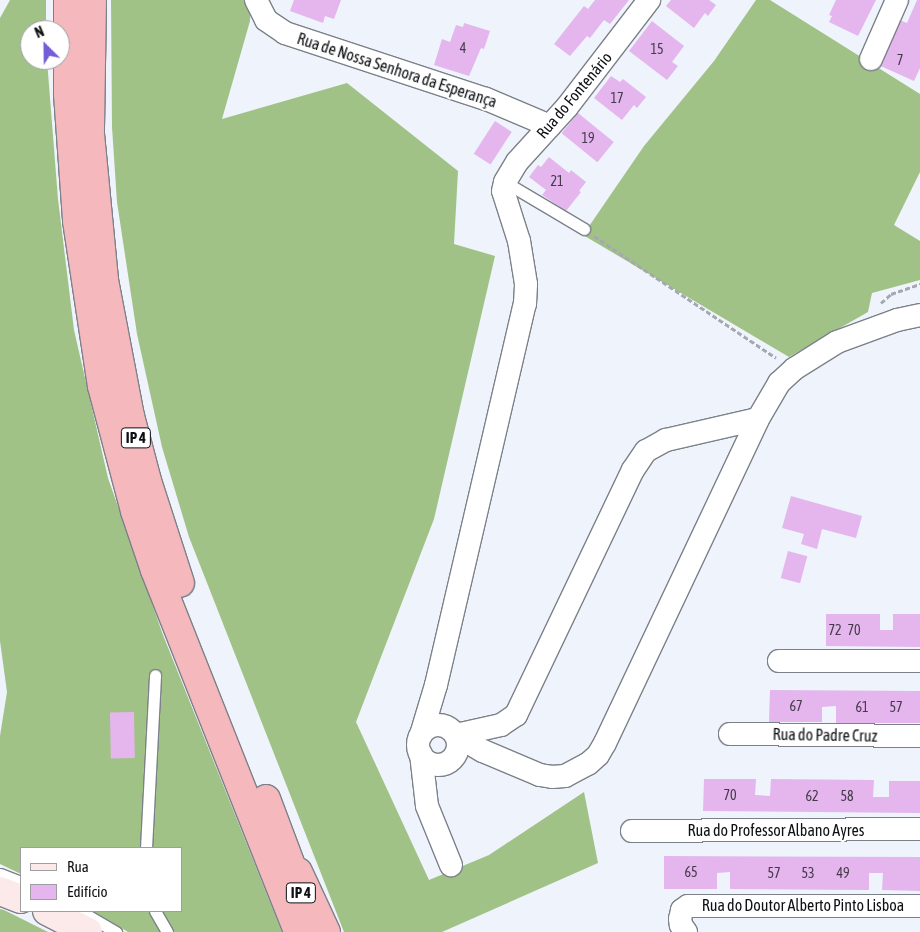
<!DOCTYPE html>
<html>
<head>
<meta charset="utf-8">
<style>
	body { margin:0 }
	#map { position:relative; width:920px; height:932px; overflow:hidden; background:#eef3fc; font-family:"Asap Condensed",sans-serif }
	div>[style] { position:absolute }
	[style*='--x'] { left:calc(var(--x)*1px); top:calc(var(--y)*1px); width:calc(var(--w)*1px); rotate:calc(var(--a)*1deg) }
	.forest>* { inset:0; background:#a1c286 }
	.building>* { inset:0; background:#e4b6ed; transform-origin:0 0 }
	.path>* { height:3px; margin-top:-1.5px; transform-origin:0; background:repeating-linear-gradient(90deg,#a4a8af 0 5px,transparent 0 7.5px) }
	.roads { filter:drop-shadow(1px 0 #7c8189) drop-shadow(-1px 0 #7c8189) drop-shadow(0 1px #7c8189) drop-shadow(0 -1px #7c8189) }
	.lane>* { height:11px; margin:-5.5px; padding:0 5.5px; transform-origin:5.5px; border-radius:5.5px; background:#fff }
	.street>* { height:22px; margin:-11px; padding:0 11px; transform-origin:11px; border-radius:11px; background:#fff }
	.street>.ring { margin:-11px; padding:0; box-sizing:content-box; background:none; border:22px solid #fff; border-radius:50% }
	.secondary>* { height:28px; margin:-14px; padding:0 14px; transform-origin:14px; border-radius:14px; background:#fceaeb }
	.highway>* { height:28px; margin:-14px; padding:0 14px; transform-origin:14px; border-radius:14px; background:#f4b8bd }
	span { translate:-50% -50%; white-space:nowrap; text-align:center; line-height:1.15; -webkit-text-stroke:4px #fff; paint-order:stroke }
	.number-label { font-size:14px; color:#443a4a }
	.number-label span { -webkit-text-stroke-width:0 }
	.shield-label span { padding:1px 4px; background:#fff; border:1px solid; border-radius:4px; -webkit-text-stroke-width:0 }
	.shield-label { font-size:15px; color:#0e1013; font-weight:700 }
	.street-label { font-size:16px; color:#0e1013 }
	.legend { position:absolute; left:20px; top:847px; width:162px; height:65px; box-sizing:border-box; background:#fff; border:1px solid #9f9fa1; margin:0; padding:6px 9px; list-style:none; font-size:15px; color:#0e1013 }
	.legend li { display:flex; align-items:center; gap:10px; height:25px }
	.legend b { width:25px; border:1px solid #9f9fa1 }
	.north { position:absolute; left:20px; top:20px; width:50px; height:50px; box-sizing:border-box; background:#fff; border:1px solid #9f9fa1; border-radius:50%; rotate:337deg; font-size:14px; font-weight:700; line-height:20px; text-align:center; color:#0e1013 }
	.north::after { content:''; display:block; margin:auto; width:18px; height:22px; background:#735ed8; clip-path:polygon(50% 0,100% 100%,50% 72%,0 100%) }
</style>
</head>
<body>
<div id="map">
	<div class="forest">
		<i style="clip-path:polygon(10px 0,46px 0,46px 30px,30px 30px,30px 60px,47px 60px,58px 199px,74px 330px,108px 478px,163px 635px,282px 932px,128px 932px,93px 911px,181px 911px,181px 848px,21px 848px,21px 874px,0 864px,0 736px,7px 692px,0 641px,0 18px)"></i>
		<i style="clip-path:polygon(111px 0,251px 0,250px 21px,222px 119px,347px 83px,458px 171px,454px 244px,495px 256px,434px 519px,356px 722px,429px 880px,489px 855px,584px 792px,598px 863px,442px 932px,344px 932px,189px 537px,162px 447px,137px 334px,117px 202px,112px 127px)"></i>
		<i style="clip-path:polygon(756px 0,770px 0,920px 94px,920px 172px,894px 225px,920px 241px,920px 280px,872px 293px,868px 312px,789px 357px,583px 235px,644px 146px,714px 61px)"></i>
		<i style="clip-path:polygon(0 909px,4px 910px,48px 932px,0 932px)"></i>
	</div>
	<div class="building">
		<i style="clip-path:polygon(294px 0,341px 0,334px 19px,325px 16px,323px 23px,290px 11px)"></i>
		<i style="clip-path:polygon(595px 0,629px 0,610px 24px,604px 20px,590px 38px,587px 36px,570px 56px,554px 44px,584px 6px,588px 9px)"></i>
		<i style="clip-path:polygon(671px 0,709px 0,716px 5px,708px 16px,705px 13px,694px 28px,666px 6px)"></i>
		<i style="clip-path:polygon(836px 0,876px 0,858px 36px,829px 22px,832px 16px,829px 15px)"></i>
		<i style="clip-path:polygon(917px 0,920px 0,920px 68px,914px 81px,874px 63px,894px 18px,907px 23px)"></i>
		<i style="clip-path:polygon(652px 21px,684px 46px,672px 62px,678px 66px,667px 80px,629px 51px)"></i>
		<i style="clip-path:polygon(464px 23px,490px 31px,484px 49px,481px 48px,469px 76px,434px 65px,442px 39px,450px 42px,456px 25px,463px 27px)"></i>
		<i style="clip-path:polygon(611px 76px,620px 82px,623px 79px,646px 97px,637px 108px,634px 105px,622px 120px,594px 98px)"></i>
		<i style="left:578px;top:113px;width:46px;height:26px;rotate:39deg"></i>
		<i style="left:495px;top:121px;width:20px;height:39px;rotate:33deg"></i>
		<i style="clip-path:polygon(549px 157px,569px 173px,571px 170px,586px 182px,579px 191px,581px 192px,566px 211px,542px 195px,546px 190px,529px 177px,538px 165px,541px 167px)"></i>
		<i style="clip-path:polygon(791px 496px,862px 516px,856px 538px,822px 529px,817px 549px,801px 544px,804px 534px,782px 528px)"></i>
		<i style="left:788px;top:551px;width:20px;height:28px;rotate:15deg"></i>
		<i style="clip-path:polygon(826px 614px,880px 614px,880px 630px,893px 630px,893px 614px,920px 614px,920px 647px,826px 646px)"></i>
		<i style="clip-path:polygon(770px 690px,920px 691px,920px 723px,836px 723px,836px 706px,822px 707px,822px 722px,769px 722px)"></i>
		<i style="left:134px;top:712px;width:46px;height:24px;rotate:89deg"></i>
		<i style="clip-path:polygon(704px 779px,756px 779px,755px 795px,770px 796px,771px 779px,874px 780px,873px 797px,889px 797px,889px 781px,920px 781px,920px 813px,703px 811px)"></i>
		<i style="clip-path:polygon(664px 856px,920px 857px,920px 891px,882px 890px,883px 873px,869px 873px,869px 890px,730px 889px,730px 872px,717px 873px,717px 889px,664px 889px)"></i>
	</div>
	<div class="path">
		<i style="--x:594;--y:236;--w:219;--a:33.8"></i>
		<i style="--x:881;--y:303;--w:13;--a:-42"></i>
		<i style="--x:891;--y:294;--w:31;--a:-19"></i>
	</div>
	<div class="roads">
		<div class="lane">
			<i style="--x:505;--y:182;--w:92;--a:30.7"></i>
			<i style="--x:146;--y:848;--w:173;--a:-87"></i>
			<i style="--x:0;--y:874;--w:22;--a:21"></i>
			<i style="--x:80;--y:911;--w:42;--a:30.3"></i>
			<i style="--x:155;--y:911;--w:24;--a:60"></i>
		</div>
		<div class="street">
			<i style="--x:256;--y:0;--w:22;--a:63"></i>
			<i style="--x:266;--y:20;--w:23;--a:34"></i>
			<i style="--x:285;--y:33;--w:212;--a:18.2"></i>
			<i style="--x:486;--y:99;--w:69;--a:22.9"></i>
			<i style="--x:871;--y:59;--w:64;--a:-66.2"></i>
			<i style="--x:779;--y:661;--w:141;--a:0"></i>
			<i class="ring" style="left:418px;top:725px;width:18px;height:18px"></i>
			<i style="--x:730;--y:734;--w:190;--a:0.6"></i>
			<i style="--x:421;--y:735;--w:52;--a:-73.3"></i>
			<i style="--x:436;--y:685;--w:391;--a:-76.9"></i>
			<i style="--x:525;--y:304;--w:20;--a:-87"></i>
			<i style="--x:526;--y:284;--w:44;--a:-99.2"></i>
			<i style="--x:519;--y:241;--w:52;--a:-107.7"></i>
			<i style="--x:503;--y:191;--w:9;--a:-77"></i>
			<i style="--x:505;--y:182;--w:23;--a:-59"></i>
			<i style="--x:517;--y:162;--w:74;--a:-47.7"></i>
			<i style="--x:567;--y:107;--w:135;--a:-52.5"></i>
			<i style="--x:456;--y:735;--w:31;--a:31"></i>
			<i style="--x:483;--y:751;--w:62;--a:22.8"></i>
			<i style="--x:540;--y:775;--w:12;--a:9"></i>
			<i style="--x:552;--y:777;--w:13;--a:-4"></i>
			<i style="--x:565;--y:776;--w:26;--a:-28"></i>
			<i style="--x:588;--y:764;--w:13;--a:-42"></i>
			<i style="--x:598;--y:755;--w:14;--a:-60"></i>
			<i style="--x:605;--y:743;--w:358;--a:-64.7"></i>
			<i style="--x:758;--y:419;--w:42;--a:-59.7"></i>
			<i style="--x:779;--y:383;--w:21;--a:-43"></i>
			<i style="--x:794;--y:369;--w:51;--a:-32.1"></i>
			<i style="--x:837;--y:342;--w:64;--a:-20.1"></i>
			<i style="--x:897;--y:320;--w:24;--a:-12"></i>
			<i style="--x:456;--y:735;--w:46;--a:-12.5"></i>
			<i style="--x:501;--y:725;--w:18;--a:-34"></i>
			<i style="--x:516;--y:715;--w:272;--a:-64.5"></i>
			<i style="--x:633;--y:470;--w:23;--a:-56"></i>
			<i style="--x:646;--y:451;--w:23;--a:-29"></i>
			<i style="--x:666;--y:440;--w:94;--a:-12.9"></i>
			<i style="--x:421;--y:754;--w:52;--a:83.4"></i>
			<i style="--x:427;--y:806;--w:64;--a:67.9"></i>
			<i style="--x:632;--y:831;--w:288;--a:-0.4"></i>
			<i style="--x:686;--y:932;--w:9;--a:-126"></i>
			<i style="--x:681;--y:925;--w:6;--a:-99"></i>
			<i style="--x:680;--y:919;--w:9;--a:-77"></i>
			<i style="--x:682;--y:910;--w:7;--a:-34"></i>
			<i style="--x:688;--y:906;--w:232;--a:0"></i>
		</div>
		<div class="secondary">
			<i style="--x:0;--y:891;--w:22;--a:21"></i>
			<i style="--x:47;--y:911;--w:46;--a:27.1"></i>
		</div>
		<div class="highway">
			<i style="--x:68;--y:0;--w:94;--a:90"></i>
			<i style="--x:68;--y:94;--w:127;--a:85.9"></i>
			<i style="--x:77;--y:221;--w:167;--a:81.4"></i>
			<i style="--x:102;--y:386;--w:129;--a:75.2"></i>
			<i style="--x:135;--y:511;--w:62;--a:71.3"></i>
			<i style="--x:155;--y:570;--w:389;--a:68.4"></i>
			<i style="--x:92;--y:0;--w:134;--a:90.9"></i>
			<i style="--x:90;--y:134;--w:147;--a:84.5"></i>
			<i style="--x:104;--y:280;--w:138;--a:79.2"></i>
			<i style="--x:130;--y:416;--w:67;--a:75.3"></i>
			<i style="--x:147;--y:481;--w:107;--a:72.1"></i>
			<i style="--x:266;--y:799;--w:99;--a:69.4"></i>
			<i style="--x:298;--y:872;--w:66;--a:65"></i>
		</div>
	</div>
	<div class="number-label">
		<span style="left:463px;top:48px">4</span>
		<span style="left:657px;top:49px">15</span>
		<span style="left:900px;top:60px">7</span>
		<span style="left:617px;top:98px">17</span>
		<span style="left:588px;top:138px">19</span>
		<span style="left:557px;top:181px">21</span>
		<span style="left:835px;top:630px">72</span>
		<span style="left:854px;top:630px">70</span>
		<span style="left:796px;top:706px">67</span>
		<span style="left:862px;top:707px">61</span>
		<span style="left:896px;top:707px">57</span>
		<span style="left:730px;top:795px">70</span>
		<span style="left:812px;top:796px">62</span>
		<span style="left:847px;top:796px">58</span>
		<span style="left:691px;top:872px">65</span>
		<span style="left:774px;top:873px">57</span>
		<span style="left:808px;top:873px">53</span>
		<span style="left:843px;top:873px">49</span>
	</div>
	<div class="shield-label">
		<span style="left:136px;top:438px">IP 4</span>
		<span style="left:301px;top:893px">IP 4</span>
	</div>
	<div class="street-label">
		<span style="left:397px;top:70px;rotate:18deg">Rua de Nossa Senhora da Esperança</span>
		<span style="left:574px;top:95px;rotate:-50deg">Rua do Fontenário</span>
		<span style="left:825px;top:735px;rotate:1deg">Rua do Padre Cruz</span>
		<span style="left:776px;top:830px">Rua do Professor Albano Ayres</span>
		<span style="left:803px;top:905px">Rua do Doutor Alberto Pinto Lisboa</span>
	</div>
	<ul class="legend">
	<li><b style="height:6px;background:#fceaeb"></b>Rua</li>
	<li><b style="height:14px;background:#e4b6ed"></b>Edifício</li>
	</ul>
	<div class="north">N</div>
</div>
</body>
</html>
